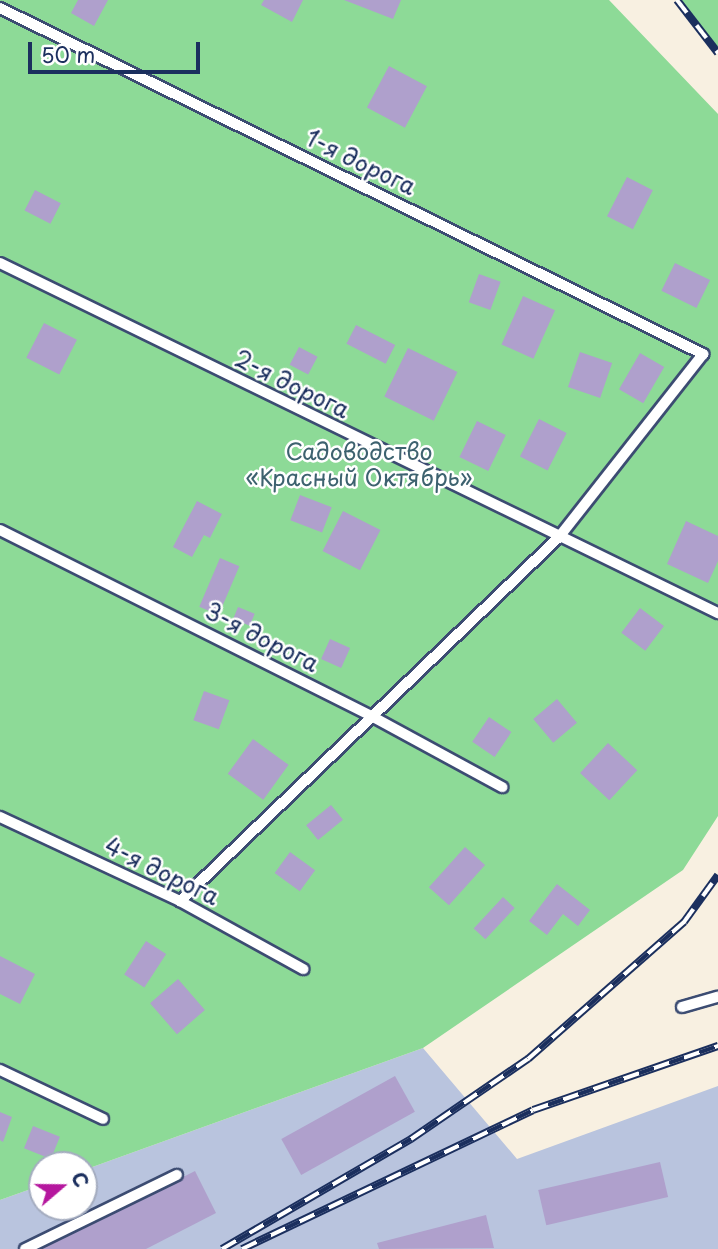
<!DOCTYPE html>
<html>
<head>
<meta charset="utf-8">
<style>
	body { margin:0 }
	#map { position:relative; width:718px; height:1249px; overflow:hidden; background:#f8f0e1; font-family:"Playpen Sans",sans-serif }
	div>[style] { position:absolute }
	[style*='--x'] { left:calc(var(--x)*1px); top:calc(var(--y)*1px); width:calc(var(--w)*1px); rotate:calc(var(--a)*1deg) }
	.industrial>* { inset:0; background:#b9c4de }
	.green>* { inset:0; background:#8dda97 }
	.building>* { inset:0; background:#afa0cc; transform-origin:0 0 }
	.roads { filter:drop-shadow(2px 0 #3c4c72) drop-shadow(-2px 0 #3c4c72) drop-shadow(0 2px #3c4c72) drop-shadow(0 -2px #3c4c72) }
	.lane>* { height:10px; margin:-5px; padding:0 5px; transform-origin:5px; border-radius:5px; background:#fff }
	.rail>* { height:8px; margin-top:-4px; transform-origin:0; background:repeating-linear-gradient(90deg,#fff 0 16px,#1b2f5e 0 32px); box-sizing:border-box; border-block:2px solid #1b2f5e }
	span { translate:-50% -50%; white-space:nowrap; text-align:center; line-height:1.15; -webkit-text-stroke:5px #fff; paint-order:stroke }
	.street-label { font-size:23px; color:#1b2f5e }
	.park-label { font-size:23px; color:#3d626f }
	.north { position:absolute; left:28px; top:1151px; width:70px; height:70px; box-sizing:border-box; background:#fff; border:2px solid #a4acbf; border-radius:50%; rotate:70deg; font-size:19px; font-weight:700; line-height:28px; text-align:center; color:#1b2f5e }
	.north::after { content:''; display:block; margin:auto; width:24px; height:32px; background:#b5179e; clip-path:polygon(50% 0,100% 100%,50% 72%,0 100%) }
	.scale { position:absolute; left:28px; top:42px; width:172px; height:32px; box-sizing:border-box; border:4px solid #1b2f5e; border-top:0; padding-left:9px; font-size:21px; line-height:24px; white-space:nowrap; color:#1b2f5e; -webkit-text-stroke:5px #fff; paint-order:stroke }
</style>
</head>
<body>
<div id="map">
	<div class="industrial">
		<i style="clip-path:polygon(423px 1048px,517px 1159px,718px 1086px,718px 1249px,0 1249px,0 1200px,42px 1185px,42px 1207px,84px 1207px,84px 1170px)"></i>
	</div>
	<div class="green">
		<i style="clip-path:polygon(0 0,609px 0,718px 114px,718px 816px,683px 870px,423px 1048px,84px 1170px,84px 1165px,42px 1165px,42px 1185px,0 1200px)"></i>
		<i style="clip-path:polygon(681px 0,718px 0,718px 48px)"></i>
	</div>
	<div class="building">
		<i style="clip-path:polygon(78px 0,108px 0,94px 26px,71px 13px)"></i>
		<i style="clip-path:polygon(264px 0,303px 0,292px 22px,261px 5px)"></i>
		<i style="clip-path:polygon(344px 0,401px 0,393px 19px)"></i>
		<i style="left:389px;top:66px;width:43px;height:47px;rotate:28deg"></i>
		<i style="left:627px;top:177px;width:29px;height:44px;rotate:27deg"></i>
		<i style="left:35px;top:190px;width:29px;height:23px;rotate:27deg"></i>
		<i style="left:675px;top:263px;width:39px;height:31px;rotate:26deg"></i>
		<i style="left:479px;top:274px;width:23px;height:30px;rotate:20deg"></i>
		<i style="left:523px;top:296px;width:35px;height:53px;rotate:24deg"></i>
		<i style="left:44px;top:323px;width:37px;height:39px;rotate:27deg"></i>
		<i style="left:356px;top:325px;width:44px;height:21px;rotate:27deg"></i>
		<i style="left:299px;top:347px;width:21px;height:20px;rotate:28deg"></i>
		<i style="left:408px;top:348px;width:55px;height:54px;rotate:26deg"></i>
		<i style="left:580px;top:352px;width:34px;height:37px;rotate:19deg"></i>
		<i style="left:640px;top:353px;width:28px;height:42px;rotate:30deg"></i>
		<i style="left:539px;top:419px;width:31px;height:42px;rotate:27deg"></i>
		<i style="left:477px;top:421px;width:32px;height:40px;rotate:26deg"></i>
		<i style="left:300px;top:495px;width:34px;height:27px;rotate:21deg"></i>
		<i style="clip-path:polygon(197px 501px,222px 514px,210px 538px,204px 535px,192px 557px,173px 547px)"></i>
		<i style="left:343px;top:511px;width:42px;height:45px;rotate:27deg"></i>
		<i style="clip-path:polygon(686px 521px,718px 536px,718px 561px,708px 583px,667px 564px)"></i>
		<i style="left:220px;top:558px;width:21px;height:53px;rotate:23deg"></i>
		<i style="left:238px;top:607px;width:18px;height:13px;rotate:22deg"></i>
		<i style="left:640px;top:608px;width:30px;height:31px;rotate:37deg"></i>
		<i style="left:330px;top:639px;width:22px;height:22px;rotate:24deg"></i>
		<i style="left:204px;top:691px;width:27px;height:31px;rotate:20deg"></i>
		<i style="left:557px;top:699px;width:31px;height:31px;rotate:50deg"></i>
		<i style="left:489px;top:717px;width:27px;height:30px;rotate:34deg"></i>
		<i style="left:253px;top:739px;width:44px;height:43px;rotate:36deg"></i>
		<i style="left:608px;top:743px;width:40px;height:41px;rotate:43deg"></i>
		<i style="left:331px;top:805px;width:19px;height:32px;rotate:51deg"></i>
		<i style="left:465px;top:847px;width:27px;height:54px;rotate:42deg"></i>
		<i style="left:290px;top:852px;width:31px;height:26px;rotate:36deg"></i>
		<i style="clip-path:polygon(557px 884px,590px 910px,578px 926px,563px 914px,547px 935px,529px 921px)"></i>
		<i style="left:503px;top:897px;width:16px;height:43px;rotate:43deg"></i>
		<i style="left:146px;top:941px;width:24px;height:40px;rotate:33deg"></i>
		<i style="clip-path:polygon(0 956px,35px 974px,20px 1004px,0 994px)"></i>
		<i style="left:178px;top:979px;width:41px;height:37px;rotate:49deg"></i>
		<i style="left:395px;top:1076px;width:41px;height:130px;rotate:61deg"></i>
		<i style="clip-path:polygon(0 1112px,12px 1117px,3px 1142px,0 1140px)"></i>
		<i style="left:33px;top:1126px;width:29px;height:24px;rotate:22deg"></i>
		<i style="left:660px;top:1162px;width:36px;height:125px;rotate:77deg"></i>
		<i style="clip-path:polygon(195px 1171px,216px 1213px,146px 1249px,41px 1249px)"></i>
		<i style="clip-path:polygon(486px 1215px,494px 1248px,379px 1249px,377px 1243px)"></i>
	</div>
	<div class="roads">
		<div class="lane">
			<i style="--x:0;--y:8;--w:784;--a:26.21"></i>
			<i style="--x:703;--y:354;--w:234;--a:128.2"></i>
			<i style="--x:558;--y:538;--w:524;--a:136.16"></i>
			<i style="--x:0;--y:263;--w:799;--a:25.99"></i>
			<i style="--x:0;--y:530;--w:419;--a:26.6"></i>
			<i style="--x:375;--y:718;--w:145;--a:28.5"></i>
			<i style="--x:0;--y:817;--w:199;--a:25"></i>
			<i style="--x:180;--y:901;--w:141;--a:28.9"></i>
			<i style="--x:682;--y:1007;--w:37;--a:-16"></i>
			<i style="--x:0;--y:1070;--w:114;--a:25.4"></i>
			<i style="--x:25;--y:1249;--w:169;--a:-26"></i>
		</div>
	</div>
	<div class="rail">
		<i style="--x:677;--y:0;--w:67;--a:52.3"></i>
		<i style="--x:222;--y:1249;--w:219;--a:-30.2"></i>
		<i style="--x:411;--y:1139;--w:142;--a:-34.4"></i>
		<i style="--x:528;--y:1059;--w:208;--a:-41.3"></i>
		<i style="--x:684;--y:922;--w:58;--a:-54.1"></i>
		<i style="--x:242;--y:1249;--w:322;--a:-25.5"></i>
		<i style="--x:533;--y:1110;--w:196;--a:-19.1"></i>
	</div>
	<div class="street-label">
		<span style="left:361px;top:162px;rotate:26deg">1-я дорога</span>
		<span style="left:292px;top:384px;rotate:26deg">2-я дорога</span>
		<span style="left:262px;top:637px;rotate:27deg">3-я дорога</span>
		<span style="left:162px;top:871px;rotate:26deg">4-я дорога</span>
	</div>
	<div class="park-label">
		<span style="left:359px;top:464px">Садоводство<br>«Красный Октябрь»</span>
	</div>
	<div class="north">С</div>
	<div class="scale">50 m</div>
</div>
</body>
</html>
